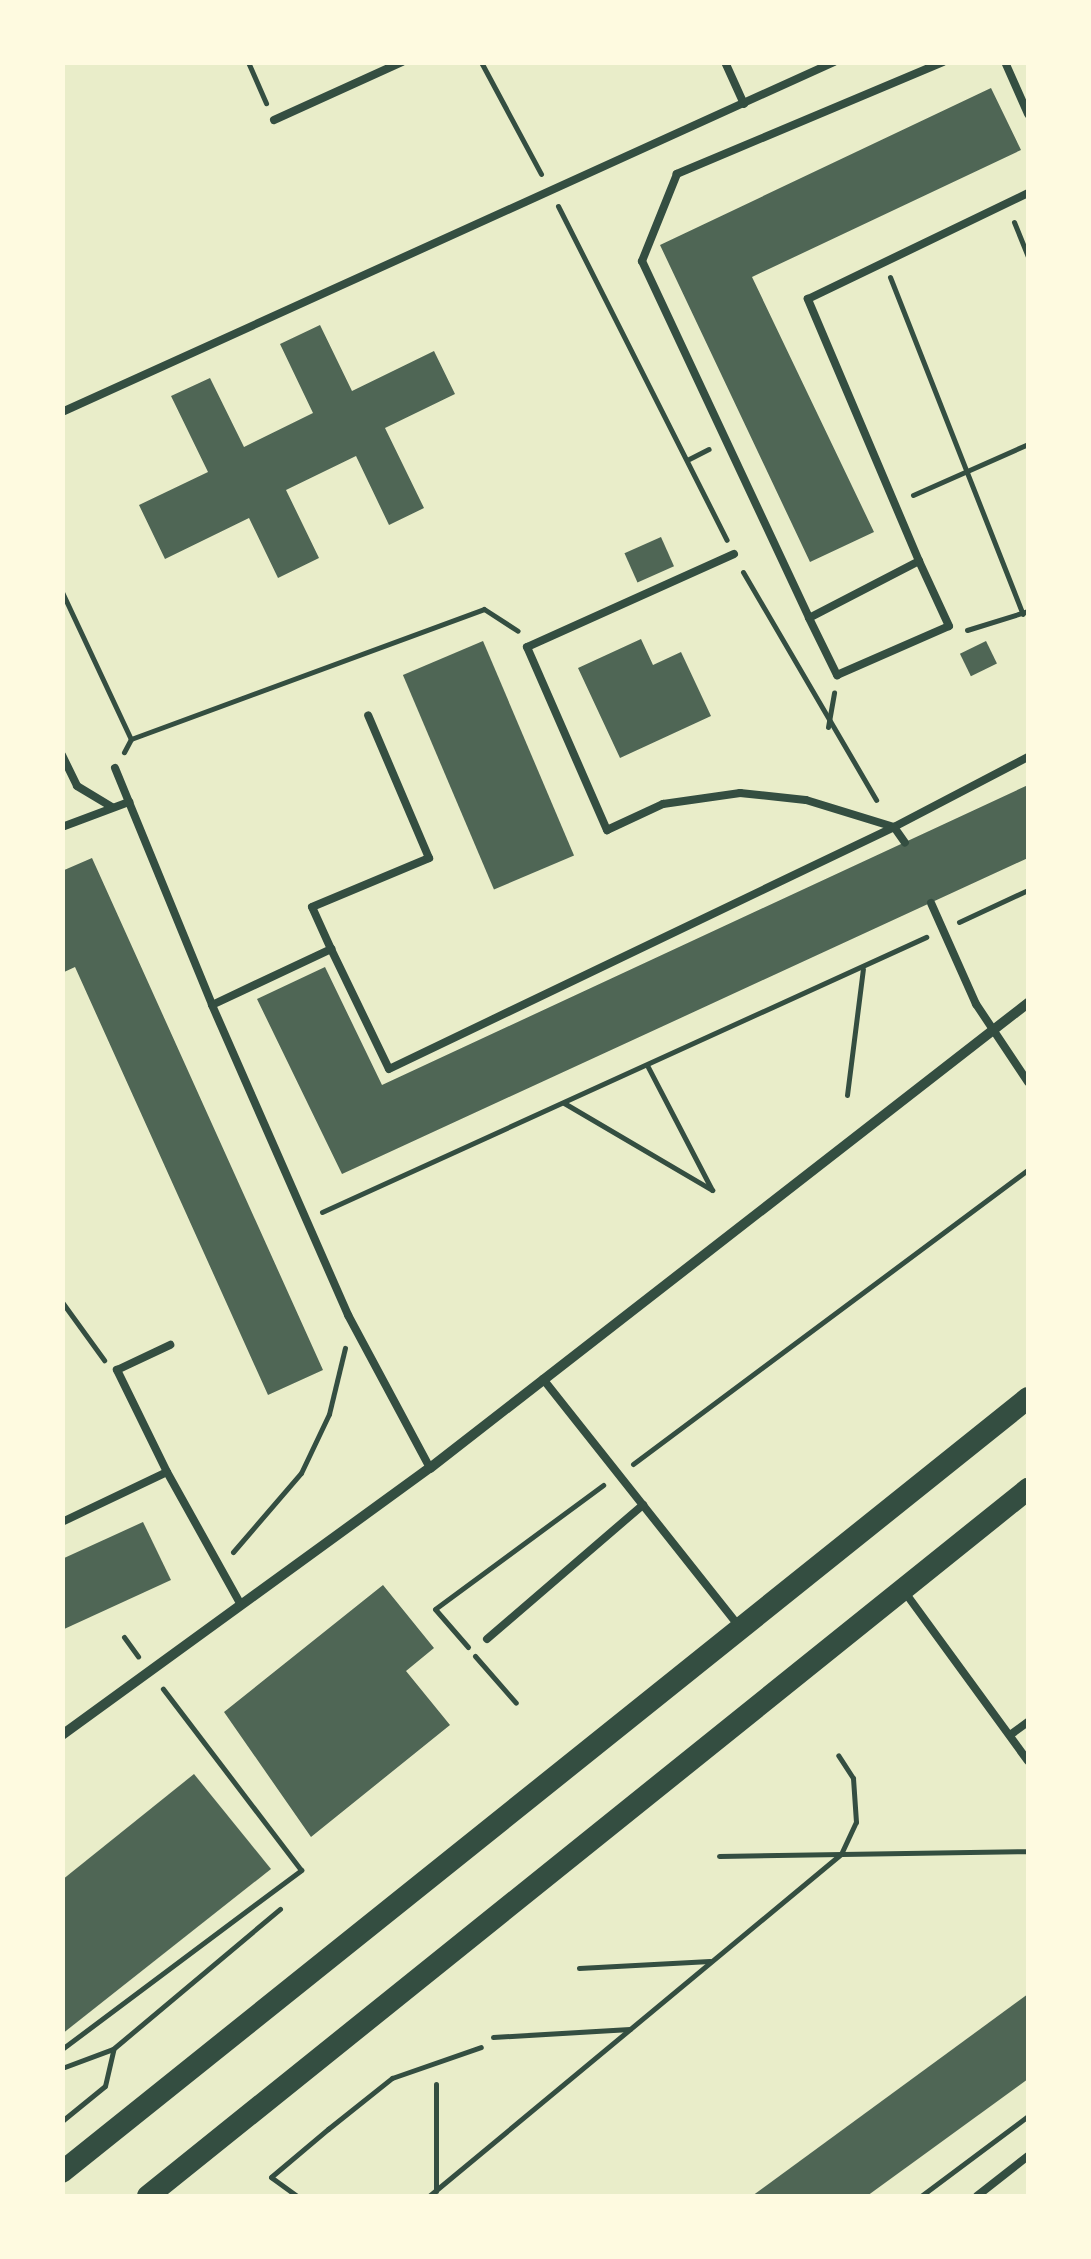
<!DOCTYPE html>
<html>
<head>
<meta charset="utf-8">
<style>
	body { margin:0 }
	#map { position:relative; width:1091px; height:2259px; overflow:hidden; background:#e9edc9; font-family:"Exo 2",sans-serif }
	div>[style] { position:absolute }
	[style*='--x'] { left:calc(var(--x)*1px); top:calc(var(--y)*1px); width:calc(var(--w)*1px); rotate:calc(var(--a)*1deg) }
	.building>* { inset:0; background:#4f6655; transform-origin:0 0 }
	.path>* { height:5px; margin:-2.5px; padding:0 2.5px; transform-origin:2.5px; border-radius:2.5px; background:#344e41 }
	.service>* { height:8px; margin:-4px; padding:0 4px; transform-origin:4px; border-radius:4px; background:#344e41 }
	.minor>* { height:10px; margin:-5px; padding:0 5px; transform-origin:5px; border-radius:5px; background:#344e41 }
	.primary>* { height:22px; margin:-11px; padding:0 11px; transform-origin:11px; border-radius:11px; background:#344e41 }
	span { translate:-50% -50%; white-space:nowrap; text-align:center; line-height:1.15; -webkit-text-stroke:9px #fefae0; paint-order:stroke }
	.frame { position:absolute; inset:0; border:65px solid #fefae0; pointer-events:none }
</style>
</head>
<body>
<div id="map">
	<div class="building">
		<i style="clip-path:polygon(991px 88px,1021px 150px,752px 277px,874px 532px,810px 562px,660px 245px)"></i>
		<i style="clip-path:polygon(320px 325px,352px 391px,434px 351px,455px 394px,385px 428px,424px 508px,389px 525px,356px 456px,286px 490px,319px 558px,278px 578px,249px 518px,165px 559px,139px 505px,208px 472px,171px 396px,210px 378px,244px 447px,313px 413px,280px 344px)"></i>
		<i style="left:661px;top:537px;width:32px;height:40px;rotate:66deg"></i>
		<i style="clip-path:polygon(641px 639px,653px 665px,681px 652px,711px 716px,620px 758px,578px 668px)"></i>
		<i style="left:483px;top:641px;width:233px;height:87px;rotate:67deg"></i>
		<i style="left:986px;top:641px;width:25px;height:29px;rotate:64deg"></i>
		<i style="clip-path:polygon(1028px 785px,1028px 858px,342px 1174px,257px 999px,325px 967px,382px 1085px)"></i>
		<i style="clip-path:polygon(92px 858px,323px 1370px,268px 1395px,75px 967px,62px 973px,62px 871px)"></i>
		<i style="clip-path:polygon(143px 1522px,171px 1580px,62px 1630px,62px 1559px)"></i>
		<i style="clip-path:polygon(383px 1585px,434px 1648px,406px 1671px,450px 1725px,311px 1837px,224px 1712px)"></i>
		<i style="clip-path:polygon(194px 1774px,271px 1869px,62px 2034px,62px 1880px)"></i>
		<i style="clip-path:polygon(1028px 1994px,1028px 2079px,1017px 2087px,867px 2196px,752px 2196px)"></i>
	</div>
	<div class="path">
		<i style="--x:248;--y:62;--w:45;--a:66.3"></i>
		<i style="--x:481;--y:62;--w:127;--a:61.8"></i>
		<i style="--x:558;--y:206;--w:374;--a:63.2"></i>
		<i style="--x:1014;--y:222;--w:37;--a:68"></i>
		<i style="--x:890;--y:277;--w:362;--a:68.5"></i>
		<i style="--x:689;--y:459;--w:22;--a:-27"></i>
		<i style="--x:913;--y:495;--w:126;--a:-23.9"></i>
		<i style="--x:743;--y:572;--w:264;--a:59.7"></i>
		<i style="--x:62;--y:592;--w:162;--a:64.9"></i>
		<i style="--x:131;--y:739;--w:15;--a:118"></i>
		<i style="--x:967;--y:630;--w:64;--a:-17.3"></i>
		<i style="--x:828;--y:727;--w:35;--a:-80"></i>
		<i style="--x:131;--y:739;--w:376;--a:-20.2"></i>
		<i style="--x:484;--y:609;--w:40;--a:32.9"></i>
		<i style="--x:959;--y:922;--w:76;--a:-24.9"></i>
		<i style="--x:847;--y:1095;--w:127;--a:-82.8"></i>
		<i style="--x:564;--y:1103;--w:172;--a:30.4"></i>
		<i style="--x:712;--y:1190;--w:141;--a:-117.5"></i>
		<i style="--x:322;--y:1212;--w:664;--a:-24.48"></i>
		<i style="--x:62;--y:1302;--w:72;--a:54.1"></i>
		<i style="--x:633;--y:1464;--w:492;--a:-36.7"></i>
		<i style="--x:233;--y:1552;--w:104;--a:-49.3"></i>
		<i style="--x:301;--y:1473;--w:65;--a:-64.6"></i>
		<i style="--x:329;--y:1414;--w:68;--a:-76.4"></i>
		<i style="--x:124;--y:1637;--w:24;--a:54"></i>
		<i style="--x:468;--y:1647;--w:50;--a:-131"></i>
		<i style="--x:435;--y:1609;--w:209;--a:-36.4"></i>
		<i style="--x:475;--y:1656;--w:62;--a:48.9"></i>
		<i style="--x:719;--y:1856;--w:309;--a:-0.9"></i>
		<i style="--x:579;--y:1968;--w:131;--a:-3.1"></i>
		<i style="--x:493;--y:2037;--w:137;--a:-3.3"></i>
		<i style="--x:62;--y:2049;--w:299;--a:-36.8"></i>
		<i style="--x:301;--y:1870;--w:228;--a:-127.3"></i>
		<i style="--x:62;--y:2068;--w:54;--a:-20.4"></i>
		<i style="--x:113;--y:2049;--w:218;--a:-40"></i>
		<i style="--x:62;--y:2121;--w:55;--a:-39.1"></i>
		<i style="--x:105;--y:2086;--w:37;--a:-77"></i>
		<i style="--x:436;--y:2191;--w:107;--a:-90"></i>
		<i style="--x:297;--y:2196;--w:32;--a:-144"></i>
		<i style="--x:271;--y:2177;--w:75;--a:-40.1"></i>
		<i style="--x:328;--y:2129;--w:82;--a:-38.6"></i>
		<i style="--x:392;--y:2078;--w:94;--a:-19.2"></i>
		<i style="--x:429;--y:2196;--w:535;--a:-39.7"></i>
		<i style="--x:841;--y:1854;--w:35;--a:-65"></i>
		<i style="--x:856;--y:1822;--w:44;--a:-93.9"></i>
		<i style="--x:853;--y:1778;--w:27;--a:-123"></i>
		<i style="--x:921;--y:2196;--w:134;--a:-36.8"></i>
	</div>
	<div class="service">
		<i style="--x:725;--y:62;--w:46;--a:65.7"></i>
		<i style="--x:943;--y:62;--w:289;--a:157.2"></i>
		<i style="--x:677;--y:174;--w:94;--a:111.9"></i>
		<i style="--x:642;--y:261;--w:394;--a:64.9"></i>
		<i style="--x:809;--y:618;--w:124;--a:-27.4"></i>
		<i style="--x:919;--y:561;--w:285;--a:-113"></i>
		<i style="--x:808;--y:299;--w:244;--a:-25.7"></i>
		<i style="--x:1005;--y:62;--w:57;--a:66.1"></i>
		<i style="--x:274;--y:120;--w:141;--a:-24.4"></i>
		<i style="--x:62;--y:412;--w:848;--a:-24.39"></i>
		<i style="--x:734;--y:554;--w:227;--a:155.8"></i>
		<i style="--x:527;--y:647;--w:200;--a:66.4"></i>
		<i style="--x:607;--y:830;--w:62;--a:-24.9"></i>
		<i style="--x:663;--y:804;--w:78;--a:-8.1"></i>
		<i style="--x:740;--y:793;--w:66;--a:6.1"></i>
		<i style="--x:806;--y:800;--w:92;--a:17.1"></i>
		<i style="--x:894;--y:827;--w:151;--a:-27.6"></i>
		<i style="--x:809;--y:618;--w:64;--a:63.8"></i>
		<i style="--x:837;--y:675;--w:122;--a:-23.6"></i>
		<i style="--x:949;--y:626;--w:72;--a:-114.8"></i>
		<i style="--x:62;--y:755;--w:34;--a:64"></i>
		<i style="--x:77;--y:786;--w:41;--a:31"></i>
		<i style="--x:115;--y:768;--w:256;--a:67.7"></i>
		<i style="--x:212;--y:1005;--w:132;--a:-25.2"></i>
		<i style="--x:331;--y:949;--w:133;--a:64.2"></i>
		<i style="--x:389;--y:1069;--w:560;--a:-25.6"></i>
		<i style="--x:894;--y:827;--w:19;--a:55"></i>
		<i style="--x:62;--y:827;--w:72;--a:-20.5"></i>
		<i style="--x:931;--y:903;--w:111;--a:66"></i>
		<i style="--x:976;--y:1004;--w:94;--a:56.3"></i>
		<i style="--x:331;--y:949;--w:46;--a:-114.3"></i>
		<i style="--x:312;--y:907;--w:127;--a:-22.7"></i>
		<i style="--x:429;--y:858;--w:155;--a:-113.1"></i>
		<i style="--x:212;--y:1005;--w:339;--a:66.3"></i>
		<i style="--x:348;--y:1315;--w:174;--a:61.8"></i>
		<i style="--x:543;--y:1379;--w:313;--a:51.6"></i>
		<i style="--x:167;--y:1472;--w:114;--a:-116.1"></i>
		<i style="--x:117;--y:1370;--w:59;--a:-25.3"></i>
		<i style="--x:62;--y:1522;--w:116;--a:-25.5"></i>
		<i style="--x:167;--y:1472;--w:150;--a:60.9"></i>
		<i style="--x:904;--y:1591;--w:210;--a:53.9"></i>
		<i style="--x:487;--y:1639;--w:206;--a:-40.7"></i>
		<i style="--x:1010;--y:1735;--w:22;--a:-36"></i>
		<i style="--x:977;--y:2196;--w:65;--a:-38.1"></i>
	</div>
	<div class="minor">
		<i style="--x:62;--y:1735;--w:455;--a:-36"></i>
		<i style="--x:430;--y:1468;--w:758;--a:-37.87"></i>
	</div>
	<div class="primary">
		<i style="--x:62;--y:2172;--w:1238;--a:-38.7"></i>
		<i style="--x:148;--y:2196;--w:1129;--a:-38.78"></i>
	</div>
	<div class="frame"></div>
</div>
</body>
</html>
